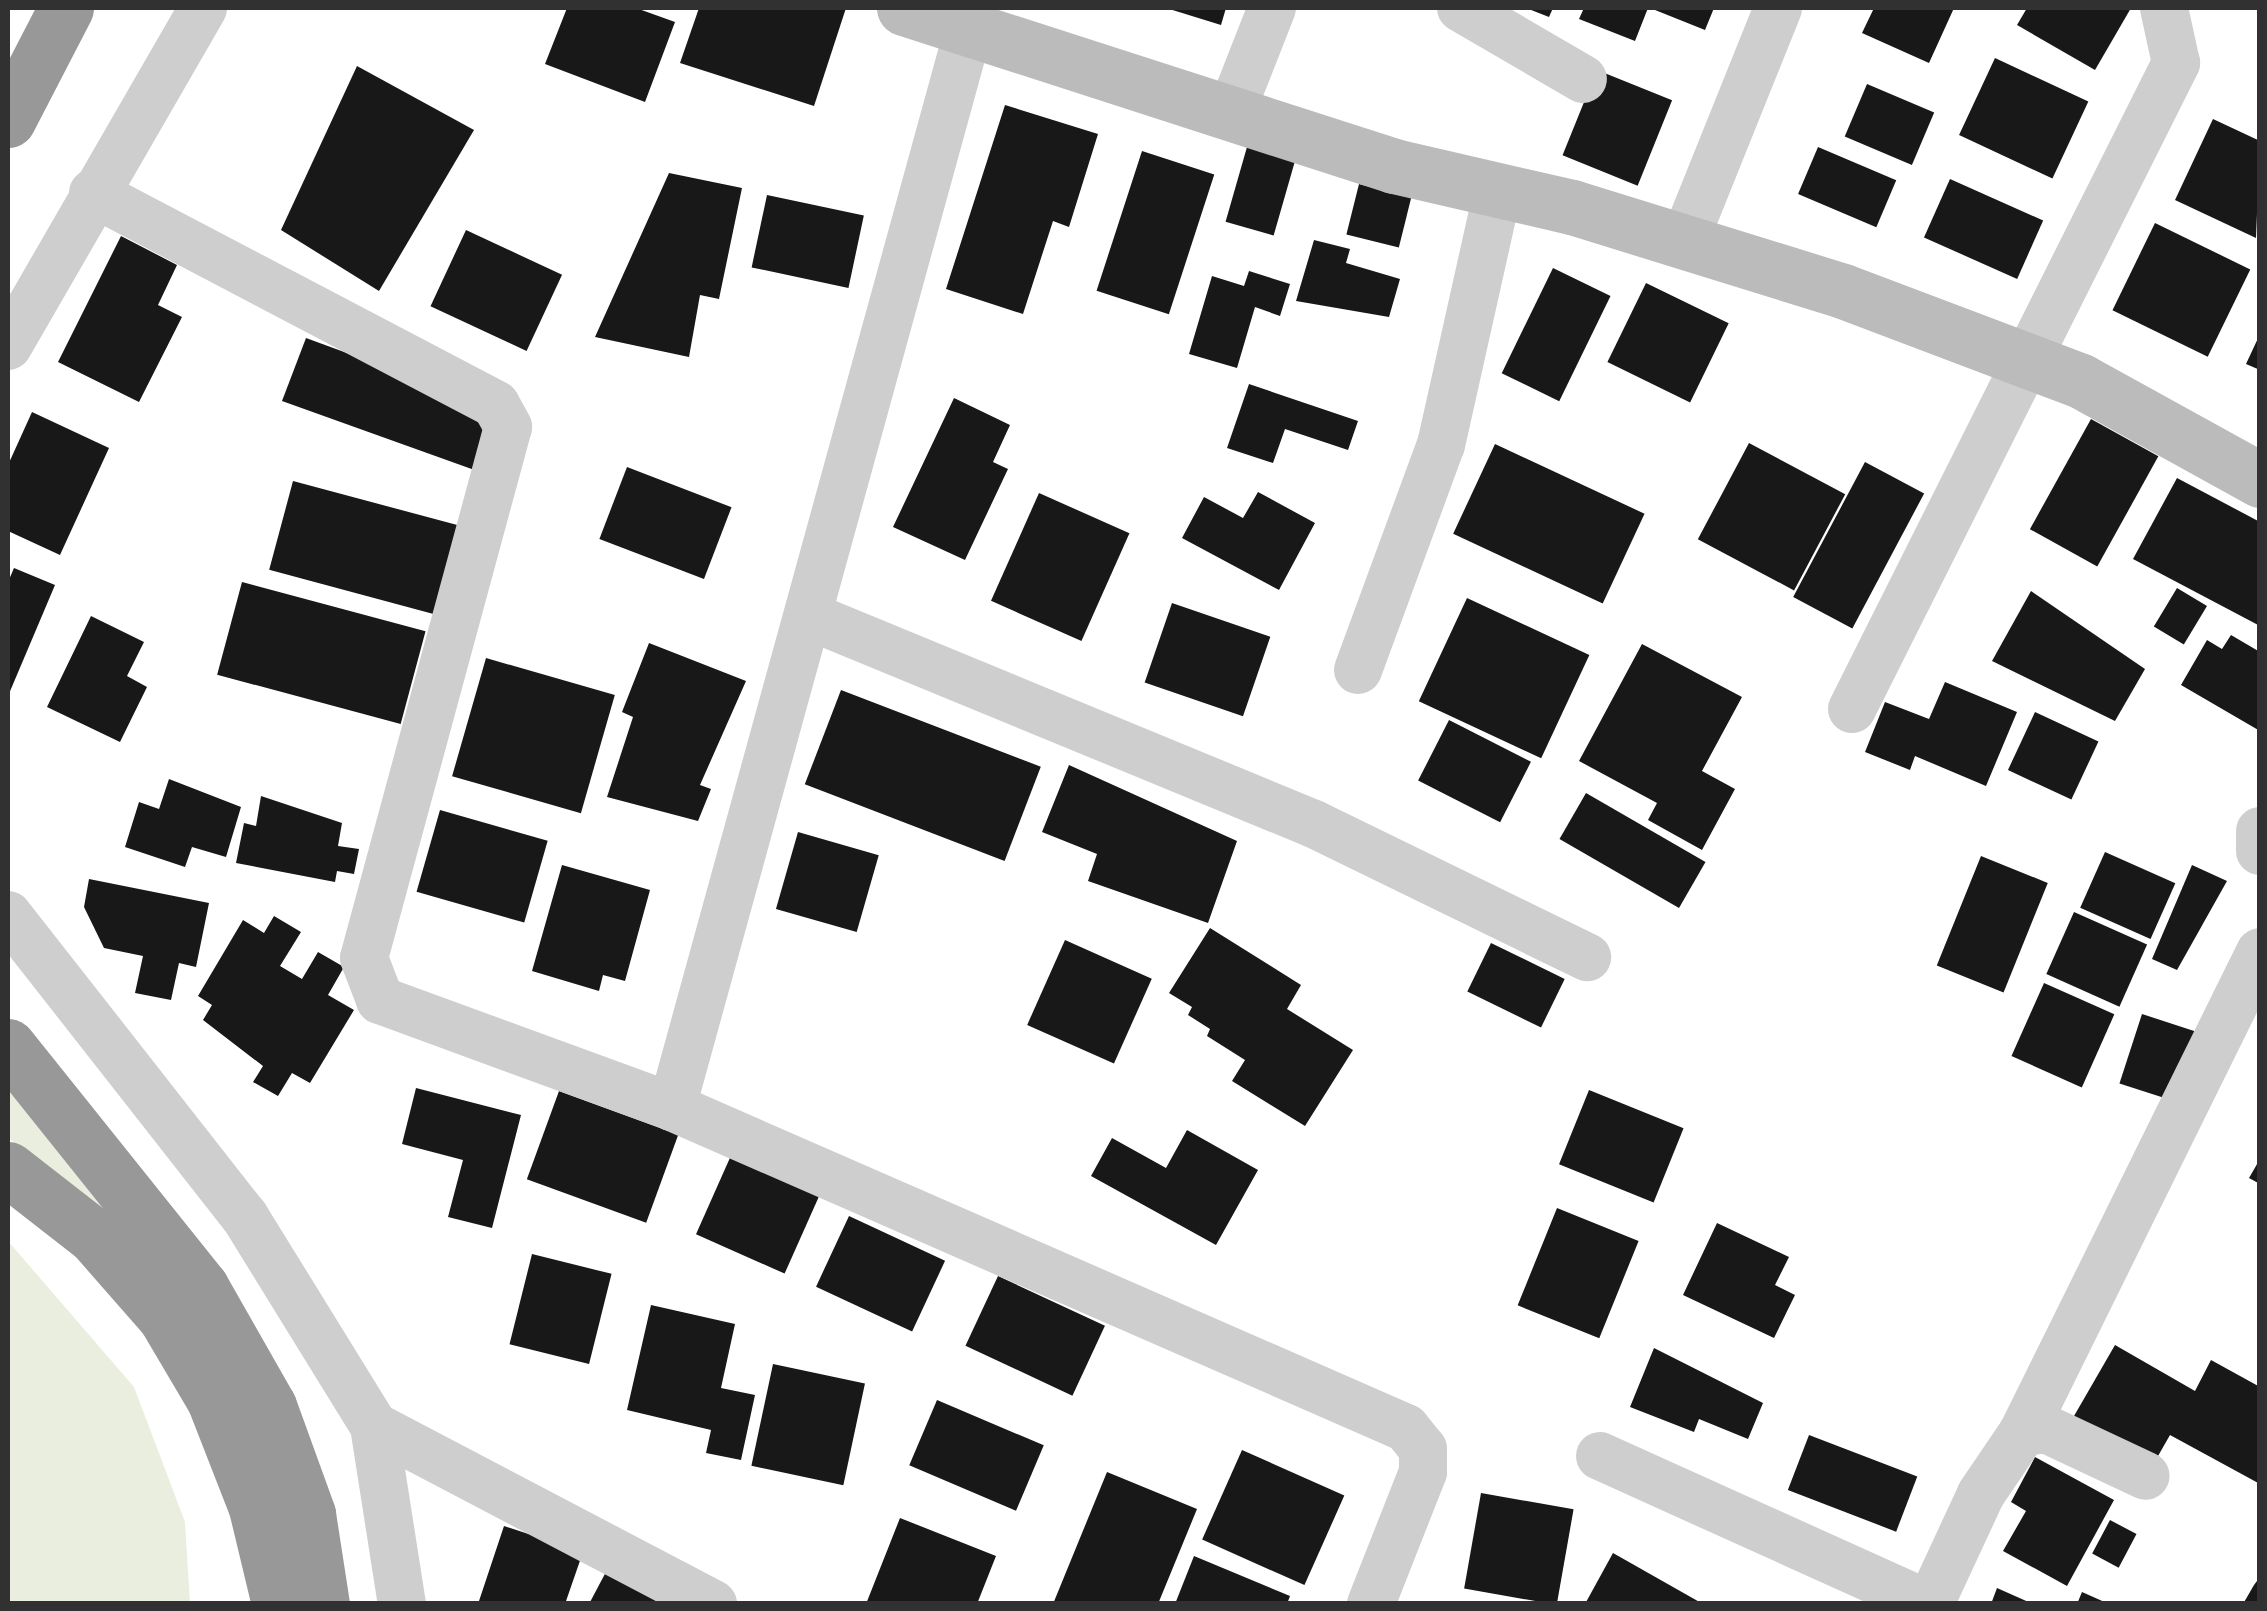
<!DOCTYPE html>
<html>
<head>
<meta charset="utf-8">
<style>
	body { margin:0 }
	#map { position:relative; width:2267px; height:1611px; overflow:hidden; background:#fff; font-family:Barlow,sans-serif }
	div>[style] { position:absolute }
	[style*='--x'] { left:calc(var(--x)*1px); top:calc(var(--y)*1px); width:calc(var(--w)*1px); rotate:calc(var(--a)*1deg) }
	.green>* { inset:0; background:#e9eedf }
	.building>* { inset:0; background:#181818; transform-origin:0 0 }
	.street>* { height:48px; margin:-24px; padding:0 24px; transform-origin:24px; border-radius:24px; background:#cecece }
	.secondary>* { height:55px; margin:-27.5px; padding:0 27.5px; transform-origin:27.5px; border-radius:27.5px; background:#bbb }
	.highway>* { height:55px; margin:-27.5px; padding:0 27.5px; transform-origin:27.5px; border-radius:27.5px; background:#989898 }
	span { translate:-50% -50%; white-space:nowrap; text-align:center; line-height:1.15; -webkit-text-stroke:10px #fff; paint-order:stroke }
	.frame { position:absolute; inset:0; border:10px solid #313131; pointer-events:none }
</style>
</head>
<body>
<div id="map">
	<div class="green">
		<i style="clip-path:polygon(8px 1087px,150px 1248px,8px 1138px)"></i>
		<i style="clip-path:polygon(8px 1241px,134px 1387px,185px 1522px,190px 1603px,8px 1603px)"></i>
	</div>
	<div class="building">
		<i style="clip-path:polygon(567px 8px,636px 8px,675px 22px,645px 102px,545px 64px)"></i>
		<i style="clip-path:polygon(699px 8px,846px 8px,814px 106px,680px 63px)"></i>
		<i style="clip-path:polygon(1166px 8px,1226px 8px,1221px 25px)"></i>
		<i style="clip-path:polygon(1526px 8px,1553px 8px,1549px 17px)"></i>
		<i style="clip-path:polygon(1584px 8px,1648px 8px,1635px 41px,1579px 19px)"></i>
		<i style="clip-path:polygon(1650px 8px,1714px 8px,1705px 30px)"></i>
		<i style="clip-path:polygon(1874px 8px,1954px 8px,1929px 63px,1862px 33px)"></i>
		<i style="clip-path:polygon(2027px 8px,2131px 8px,2095px 70px,2017px 25px)"></i>
		<i style="left:1995px;top:58px;width:103px;height:85px;rotate:25deg"></i>
		<i style="clip-path:polygon(357px 66px,474px 130px,379px 291px,281px 230px)"></i>
		<i style="left:1597px;top:70px;width:81px;height:92px;rotate:22deg"></i>
		<i style="left:1867px;top:84px;width:73px;height:57px;rotate:23deg"></i>
		<i style="clip-path:polygon(1005px 105px,1098px 134px,1069px 227px,1053px 221px,1023px 314px,946px 289px)"></i>
		<i style="clip-path:polygon(2213px 119px,2260px 141px,2256px 238px,2175px 200px)"></i>
		<i style="left:1249px;top:140px;width:50px;height:85px;rotate:16deg"></i>
		<i style="left:1818px;top:147px;width:85px;height:51px;rotate:23deg"></i>
		<i style="left:1142px;top:151px;width:76px;height:147px;rotate:18deg"></i>
		<i style="clip-path:polygon(669px 173px,742px 188px,719px 299px,700px 295px,689px 357px,595px 337px)"></i>
		<i style="left:1950px;top:179px;width:102px;height:64px;rotate:24deg"></i>
		<i style="left:1359px;top:184px;width:54px;height:52px;rotate:14deg"></i>
		<i style="left:767px;top:195px;width:99px;height:74px;rotate:12deg"></i>
		<i style="left:2155px;top:223px;width:106px;height:97px;rotate:26deg"></i>
		<i style="left:466px;top:230px;width:106px;height:84px;rotate:25deg"></i>
		<i style="clip-path:polygon(121px 236px,177px 265px,158px 305px,182px 317px,139px 402px,58px 362px)"></i>
		<i style="clip-path:polygon(1314px 240px,1350px 249px,1346px 263px,1400px 279px,1389px 317px,1296px 301px)"></i>
		<i style="left:1553px;top:268px;width:64px;height:117px;rotate:26deg"></i>
		<i style="clip-path:polygon(1249px 271px,1290px 284px,1280px 316px,1255px 307px,1237px 368px,1189px 354px,1212px 276px,1244px 286px)"></i>
		<i style="left:1646px;top:283px;width:92px;height:88px;rotate:26deg"></i>
		<i style="clip-path:polygon(2260px 334px,2260px 370px,2246px 364px)"></i>
		<i style="clip-path:polygon(306px 338px,475px 400px,493px 435px,480px 472px,282px 401px)"></i>
		<i style="clip-path:polygon(1249px 384px,1358px 421px,1348px 450px,1285px 429px,1273px 463px,1227px 448px)"></i>
		<i style="clip-path:polygon(954px 398px,1010px 425px,993px 462px,1008px 469px,965px 560px,893px 527px)"></i>
		<i style="clip-path:polygon(32px 412px,109px 448px,60px 555px,8px 531px,8px 465px)"></i>
		<i style="left:2091px;top:419px;width:77px;height:126px;rotate:29deg"></i>
		<i style="left:1749px;top:443px;width:109px;height:109px;rotate:28deg"></i>
		<i style="left:1495px;top:444px;width:165px;height:99px;rotate:25deg"></i>
		<i style="left:1865px;top:462px;width:67px;height:153px;rotate:28deg"></i>
		<i style="left:627px;top:467px;width:112px;height:77px;rotate:21deg"></i>
		<i style="clip-path:polygon(2177px 478px,2260px 522px,2260px 626px,2133px 559px)"></i>
		<i style="left:293px;top:481px;width:172px;height:92px;rotate:15deg"></i>
		<i style="clip-path:polygon(1258px 492px,1315px 523px,1279px 590px,1182px 538px,1204px 497px,1243px 518px)"></i>
		<i style="left:1039px;top:493px;width:99px;height:118px;rotate:24deg"></i>
		<i style="clip-path:polygon(14px 568px,55px 585px,8px 696px,8px 582px)"></i>
		<i style="left:242px;top:582px;width:190px;height:96px;rotate:15deg"></i>
		<i style="left:2177px;top:588px;width:35px;height:45px;rotate:31deg"></i>
		<i style="clip-path:polygon(2031px 591px,2145px 669px,2115px 721px,1992px 661px)"></i>
		<i style="left:1467px;top:598px;width:135px;height:114px;rotate:25deg"></i>
		<i style="left:1172px;top:603px;width:104px;height:84px;rotate:19deg"></i>
		<i style="clip-path:polygon(91px 616px,144px 642px,127px 676px,147px 687px,120px 742px,47px 707px)"></i>
		<i style="clip-path:polygon(2231px 635px,2260px 652px,2260px 731px,2181px 685px,2207px 640px,2222px 649px)"></i>
		<i style="clip-path:polygon(649px 643px,746px 681px,700px 785px,711px 789px,698px 821px,607px 797px,633px 717px,622px 712px)"></i>
		<i style="clip-path:polygon(1642px 644px,1742px 697px,1702px 771px,1735px 789px,1702px 850px,1648px 820px,1657px 803px,1579px 761px)"></i>
		<i style="left:486px;top:658px;width:134px;height:123px;rotate:16deg"></i>
		<i style="clip-path:polygon(1945px 682px,2017px 712px,1986px 786px,1915px 756px,1910px 770px,1865px 752px,1885px 702px,1929px 719px)"></i>
		<i style="left:841px;top:690px;width:214px;height:101px;rotate:21deg"></i>
		<i style="left:2035px;top:712px;width:70px;height:64px;rotate:25deg"></i>
		<i style="left:1449px;top:720px;width:92px;height:68px;rotate:27deg"></i>
		<i style="clip-path:polygon(1069px 765px,1237px 841px,1208px 923px,1088px 881px,1097px 854px,1042px 832px)"></i>
		<i style="clip-path:polygon(169px 779px,241px 807px,226px 857px,192px 847px,185px 867px,125px 847px,139px 802px,159px 809px)"></i>
		<i style="left:1586px;top:793px;width:138px;height:53px;rotate:30deg"></i>
		<i style="clip-path:polygon(261px 796px,342px 823px,338px 846px,359px 849px,354px 874px,337px 871px,335px 882px,236px 863px,244px 823px,256px 826px)"></i>
		<i style="left:440px;top:810px;width:112px;height:85px;rotate:16deg"></i>
		<i style="left:798px;top:832px;width:84px;height:80px;rotate:16deg"></i>
		<i style="left:2105px;top:852px;width:77px;height:61px;rotate:24deg"></i>
		<i style="left:1981px;top:856px;width:72px;height:118px;rotate:22deg"></i>
		<i style="clip-path:polygon(562px 865px,650px 890px,625px 981px,603px 975px,599px 991px,532px 971px)"></i>
		<i style="clip-path:polygon(2192px 865px,2227px 881px,2177px 970px,2152px 959px)"></i>
		<i style="clip-path:polygon(89px 879px,209px 903px,196px 967px,179px 963px,171px 1000px,135px 993px,143px 956px,104px 948px,84px 907px)"></i>
		<i style="left:2074px;top:912px;width:80px;height:68px;rotate:24deg"></i>
		<i style="clip-path:polygon(274px 916px,301px 932px,280px 966px,302px 979px,318px 952px,344px 967px,328px 995px,354px 1010px,310px 1083px,292px 1073px,278px 1096px,253px 1082px,263px 1066px,203px 1020px,212px 1005px,198px 996px,243px 920px,264px 933px)"></i>
		<i style="clip-path:polygon(1210px 928px,1301px 985px,1287px 1009px,1353px 1050px,1305px 1126px,1232px 1081px,1245px 1060px,1207px 1036px,1210px 1029px,1188px 1015px,1192px 1007px,1169px 993px)"></i>
		<i style="left:1065px;top:940px;width:95px;height:93px;rotate:24deg"></i>
		<i style="left:1491px;top:943px;width:82px;height:54px;rotate:26deg"></i>
		<i style="left:2044px;top:983px;width:77px;height:80px;rotate:24deg"></i>
		<i style="left:2142px;top:1014px;width:58px;height:73px;rotate:18deg"></i>
		<i style="clip-path:polygon(416px 1088px,521px 1115px,492px 1228px,448px 1217px,463px 1160px,402px 1144px)"></i>
		<i style="left:1589px;top:1090px;width:102px;height:80px;rotate:22deg"></i>
		<i style="left:559px;top:1091px;width:127px;height:94px;rotate:20deg"></i>
		<i style="clip-path:polygon(1187px 1130px,1258px 1170px,1216px 1245px,1091px 1176px,1112px 1138px,1166px 1168px)"></i>
		<i style="left:733px;top:1151px;width:97px;height:91px;rotate:24deg"></i>
		<i style="clip-path:polygon(2260px 1159px,2260px 1184px,2249px 1178px)"></i>
		<i style="left:1557px;top:1208px;width:88px;height:105px;rotate:22deg"></i>
		<i style="left:849px;top:1216px;width:106px;height:78px;rotate:25deg"></i>
		<i style="clip-path:polygon(1717px 1223px,1789px 1257px,1775px 1285px,1795px 1295px,1774px 1338px,1683px 1295px)"></i>
		<i style="left:532px;top:1254px;width:82px;height:93px;rotate:14deg"></i>
		<i style="left:998px;top:1276px;width:118px;height:77px;rotate:25deg"></i>
		<i style="clip-path:polygon(651px 1305px,735px 1324px,721px 1388px,755px 1395px,741px 1460px,706px 1453px,711px 1430px,627px 1410px)"></i>
		<i style="clip-path:polygon(2115px 1345px,2195px 1391px,2211px 1360px,2260px 1387px,2260px 1484px,2170px 1435px,2154px 1463px,2074px 1416px)"></i>
		<i style="clip-path:polygon(1654px 1348px,1763px 1403px,1748px 1439px,1699px 1419px,1694px 1432px,1630px 1407px)"></i>
		<i style="left:773px;top:1364px;width:94px;height:104px;rotate:12deg"></i>
		<i style="left:937px;top:1400px;width:116px;height:71px;rotate:23deg"></i>
		<i style="left:1809px;top:1435px;width:116px;height:59px;rotate:21deg"></i>
		<i style="left:1242px;top:1450px;width:112px;height:98px;rotate:24deg"></i>
		<i style="clip-path:polygon(2035px 1457px,2114px 1500px,2067px 1586px,2003px 1551px,2026px 1511px,2011px 1502px)"></i>
		<i style="clip-path:polygon(1107px 1472px,1197px 1509px,1158px 1604px,1053px 1604px)"></i>
		<i style="left:1481px;top:1493px;width:94px;height:97px;rotate:10deg"></i>
		<i style="clip-path:polygon(900px 1518px,996px 1556px,977px 1604px,866px 1604px)"></i>
		<i style="left:2110px;top:1520px;width:30px;height:38px;rotate:28deg"></i>
		<i style="clip-path:polygon(504px 1526px,583px 1552px,565px 1604px,478px 1604px)"></i>
		<i style="clip-path:polygon(1613px 1553px,1703px 1604px,1585px 1604px)"></i>
		<i style="clip-path:polygon(1194px 1556px,1290px 1596px,1287px 1604px,1175px 1604px)"></i>
		<i style="clip-path:polygon(607px 1570px,672px 1604px,589px 1604px)"></i>
		<i style="clip-path:polygon(2260px 1577px,2260px 1604px,2243px 1604px,2254px 1585px)"></i>
		<i style="clip-path:polygon(1997px 1588px,2033px 1604px,1991px 1604px)"></i>
		<i style="clip-path:polygon(2082px 1592px,2109px 1604px,2077px 1604px)"></i>
	</div>
	<div class="street">
		<i style="--x:1461;--y:8;--w:141;--a:30.2"></i>
		<i style="--x:1230;--y:115;--w:115;--a:-68.6"></i>
		<i style="--x:93;--y:193;--w:455;--a:27.7"></i>
		<i style="--x:496;--y:405;--w:25;--a:61"></i>
		<i style="--x:508;--y:427;--w:550;--a:105.17"></i>
		<i style="--x:364;--y:958;--w:45;--a:69.1"></i>
		<i style="--x:380;--y:1000;--w:311;--a:20.1"></i>
		<i style="--x:672;--y:1107;--w:801;--a:23.62"></i>
		<i style="--x:1406;--y:1428;--w:27;--a:51"></i>
		<i style="--x:1423;--y:1449;--w:23;--a:90"></i>
		<i style="--x:1423;--y:1472;--w:142;--a:111.5"></i>
		<i style="--x:1684;--y:242;--w:252;--a:-68.1"></i>
		<i style="--x:8;--y:346;--w:390;--a:-60"></i>
		<i style="--x:814;--y:618;--w:541;--a:22.39"></i>
		<i style="--x:1314;--y:824;--w:304;--a:26"></i>
		<i style="--x:1358;--y:670;--w:240;--a:-69.8"></i>
		<i style="--x:1441;--y:445;--w:261;--a:-77.4"></i>
		<i style="--x:1852;--y:709;--w:723;--a:-63.36"></i>
		<i style="--x:2176;--y:63;--w:56;--a:-102.3"></i>
		<i style="--x:2260;--y:831;--w:20;--a:90"></i>
		<i style="--x:8;--y:915;--w:384;--a:51.9"></i>
		<i style="--x:245;--y:1217;--w:246;--a:58.3"></i>
		<i style="--x:374;--y:1426;--w:180;--a:81.1"></i>
		<i style="--x:672;--y:1107;--w:1115;--a:-74.61"></i>
		<i style="--x:374;--y:1426;--w:383;--a:27.7"></i>
		<i style="--x:2023;--y:1432;--w:535;--a:-63.72"></i>
		<i style="--x:1600;--y:1456;--w:360;--a:24.3"></i>
		<i style="--x:1930;--y:1604;--w:121;--a:-65.1"></i>
		<i style="--x:1981;--y:1494;--w:75;--a:-55.9"></i>
		<i style="--x:2023;--y:1432;--w:23;--a:-7"></i>
		<i style="--x:2046;--y:1429;--w:110;--a:25.2"></i>
	</div>
	<div class="secondary">
		<i style="--x:904;--y:8;--w:515;--a:17.87"></i>
		<i style="--x:1394;--y:166;--w:183;--a:13"></i>
		<i style="--x:1572;--y:207;--w:284;--a:17.2"></i>
		<i style="--x:1843;--y:291;--w:254;--a:20.7"></i>
		<i style="--x:2081;--y:381;--w:205;--a:28.9"></i>
	</div>
	<div class="highway">
		<i style="--x:8;--y:120;--w:126;--a:-62.6"></i>
		<i style="--x:8;--y:1046;--w:309;--a:51.3"></i>
		<i style="--x:201;--y:1287;--w:137;--a:60.3"></i>
		<i style="--x:269;--y:1406;--w:115;--a:70.1"></i>
		<i style="--x:308;--y:1514;--w:91;--a:81.2"></i>
		<i style="--x:8;--y:1169;--w:109;--a:37.9"></i>
		<i style="--x:94;--y:1236;--w:108;--a:48.8"></i>
		<i style="--x:165;--y:1317;--w:96;--a:59.4"></i>
		<i style="--x:214;--y:1400;--w:116;--a:68.7"></i>
		<i style="--x:256;--y:1508;--w:99;--a:76.5"></i>
	</div>
	<div class="frame"></div>
</div>
</body>
</html>
